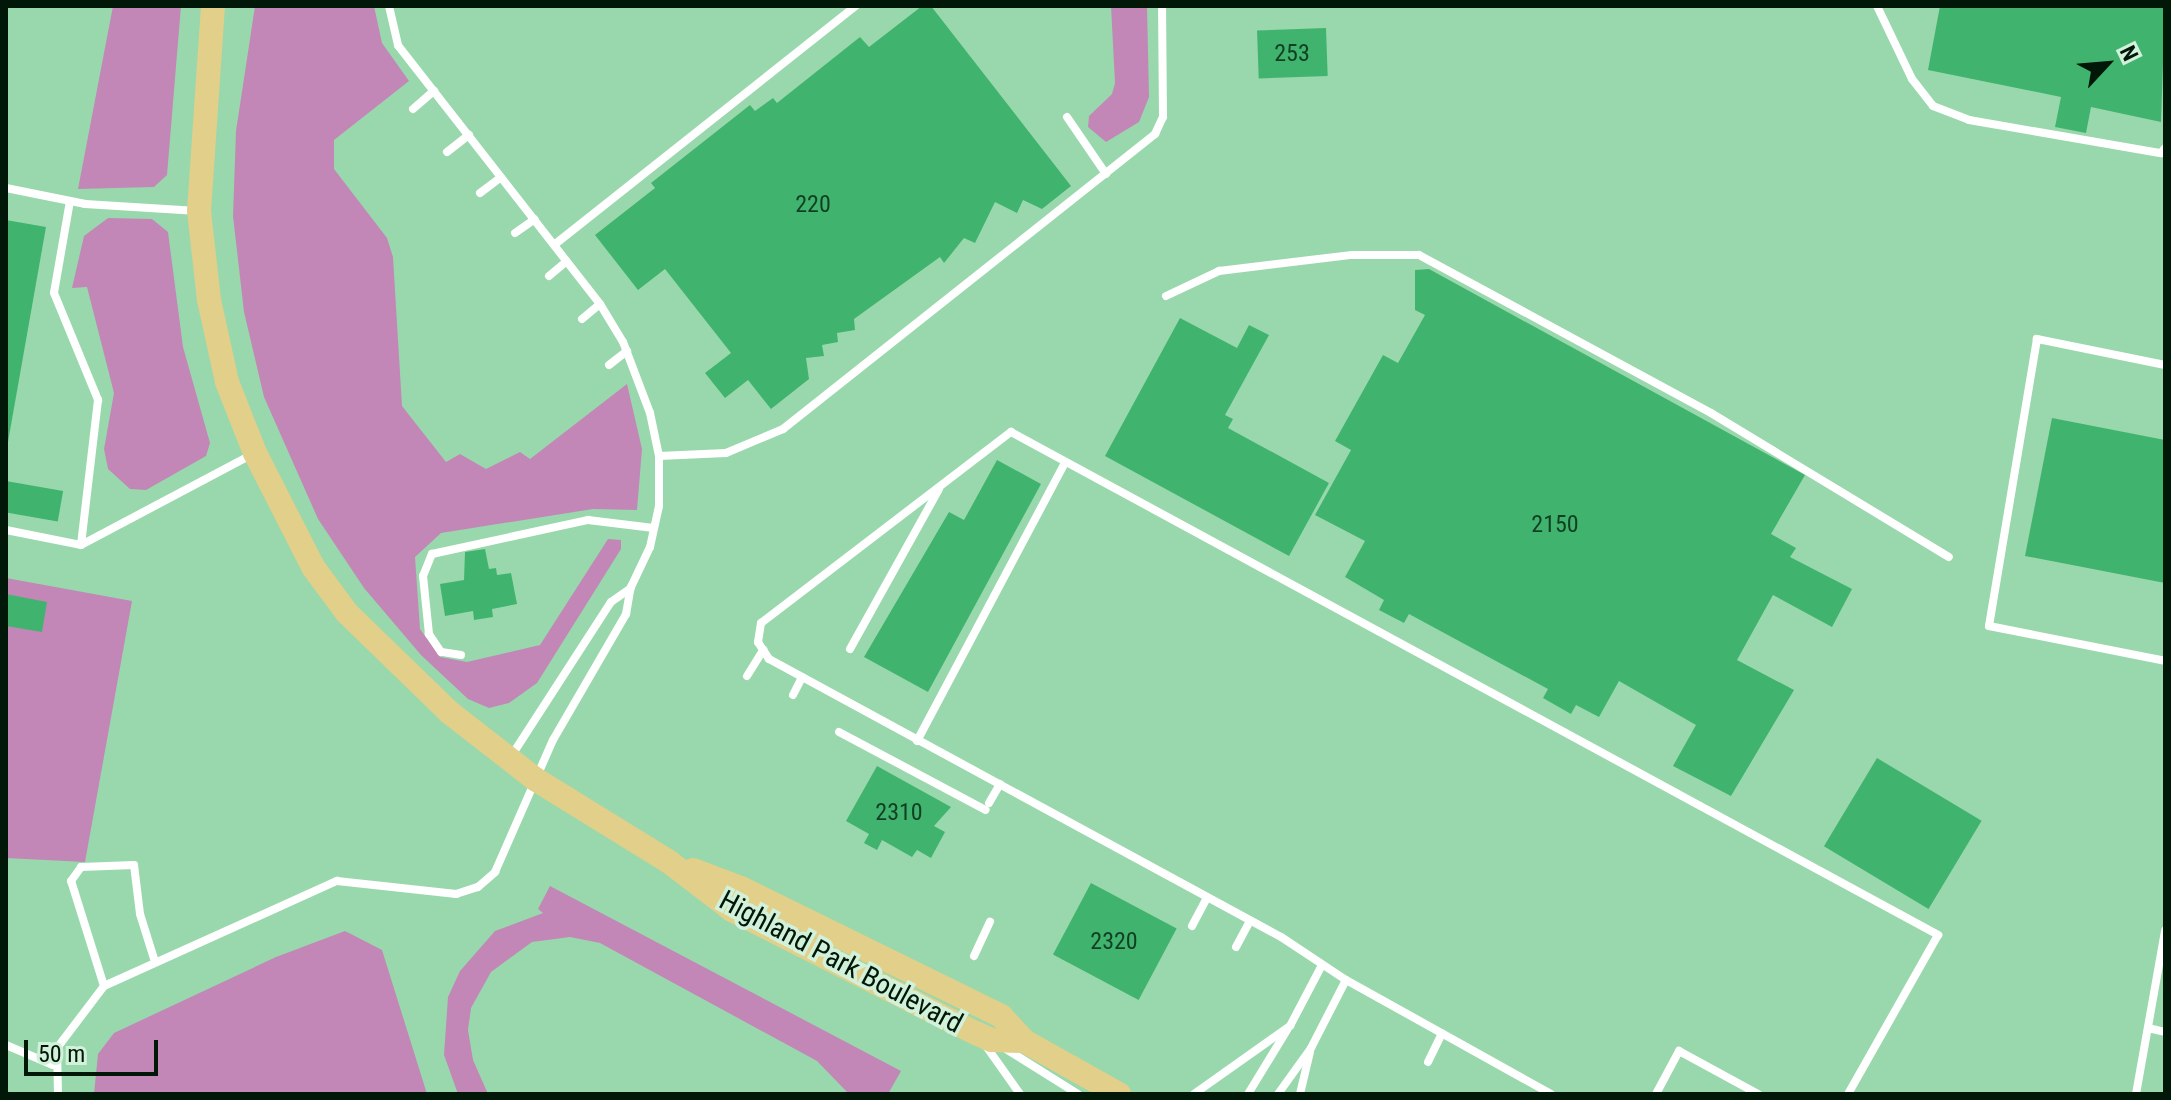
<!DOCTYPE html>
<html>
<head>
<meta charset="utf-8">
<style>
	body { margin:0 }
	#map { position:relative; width:2171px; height:1100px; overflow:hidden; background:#99d8ac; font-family:"Roboto Condensed",sans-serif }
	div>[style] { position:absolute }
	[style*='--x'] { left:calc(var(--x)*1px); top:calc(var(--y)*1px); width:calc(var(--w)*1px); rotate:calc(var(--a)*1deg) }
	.green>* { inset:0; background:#c287b7 }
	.building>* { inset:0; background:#40b46e; transform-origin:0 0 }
	.service>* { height:8px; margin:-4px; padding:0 4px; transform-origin:4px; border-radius:4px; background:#fff }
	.primary>* { height:24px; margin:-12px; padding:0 12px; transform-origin:12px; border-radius:12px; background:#e2cf89 }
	span { translate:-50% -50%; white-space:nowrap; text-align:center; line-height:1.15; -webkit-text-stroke:7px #d2f1da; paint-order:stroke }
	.number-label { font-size:24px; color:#113f22 }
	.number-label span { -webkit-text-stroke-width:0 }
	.street-label { font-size:28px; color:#011808 }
	.frame { position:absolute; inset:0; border:8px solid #011808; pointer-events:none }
	.north { position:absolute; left:2067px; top:24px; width:80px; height:80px; -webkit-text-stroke:6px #d2f1da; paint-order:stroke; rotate:64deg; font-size:22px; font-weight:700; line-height:32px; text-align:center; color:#011808 }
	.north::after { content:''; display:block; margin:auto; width:28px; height:36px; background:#011808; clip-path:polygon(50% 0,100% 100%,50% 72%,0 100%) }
	.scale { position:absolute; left:24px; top:1040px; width:134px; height:36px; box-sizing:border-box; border:4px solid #011808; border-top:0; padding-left:10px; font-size:24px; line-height:28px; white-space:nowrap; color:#011808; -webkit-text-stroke:6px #d2f1da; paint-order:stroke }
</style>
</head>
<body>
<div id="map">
	<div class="green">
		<i style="clip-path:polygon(113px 6px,181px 6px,167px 175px,154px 187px,78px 189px)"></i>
		<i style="clip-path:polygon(255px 6px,374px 6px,382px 43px,409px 81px,334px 140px,334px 169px,387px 238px,393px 257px,402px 406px,446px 462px,460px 454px,486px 469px,520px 452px,530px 459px,627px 384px,642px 449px,637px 510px,593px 509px,441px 533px,415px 557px,420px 629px,440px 657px,467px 662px,540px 645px,608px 539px,621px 540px,621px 549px,537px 683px,509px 703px,489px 708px,468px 699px,421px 655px,364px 588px,318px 519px,264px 397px,244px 312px,233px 216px,236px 131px)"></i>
		<i style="clip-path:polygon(1111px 6px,1147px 6px,1149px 97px,1139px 122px,1106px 142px,1088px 127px,1089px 116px,1112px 94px,1115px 83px)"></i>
		<i style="clip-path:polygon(108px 218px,152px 219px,168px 232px,183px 347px,210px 443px,206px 456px,146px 490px,130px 489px,108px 469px,104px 449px,114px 393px,87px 287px,72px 288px,84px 236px)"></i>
		<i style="clip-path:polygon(6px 578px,132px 601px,85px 862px,6px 858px)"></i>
		<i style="clip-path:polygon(550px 886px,901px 1071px,888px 1094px,849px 1094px,817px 1061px,600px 943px,570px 937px,532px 942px,491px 972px,471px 1008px,468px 1030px,473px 1060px,488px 1094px,458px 1094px,444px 1055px,448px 997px,460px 971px,495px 931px,543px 913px,538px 909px)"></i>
		<i style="clip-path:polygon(345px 931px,382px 950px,427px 1094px,94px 1094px,98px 1054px,114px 1033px,276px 957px)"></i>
	</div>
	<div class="building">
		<i style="clip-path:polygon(922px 6px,931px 6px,1071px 186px,1042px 209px,1023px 200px,1017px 213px,995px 202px,975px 243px,964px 238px,944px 263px,940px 257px,854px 319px,855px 330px,837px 333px,838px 342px,822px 345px,824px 356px,806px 358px,809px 379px,771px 409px,748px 380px,725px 398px,705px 373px,731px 353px,665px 269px,638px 290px,595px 235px,655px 188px,651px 183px,750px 105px,755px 111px,773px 98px,777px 103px,860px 37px,869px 47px)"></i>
		<i style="clip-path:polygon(1940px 6px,2165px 6px,2161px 122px,2091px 107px,2086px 133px,2055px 127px,2061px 97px,1928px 70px)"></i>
		<i style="left:1326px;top:28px;width:48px;height:69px;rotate:88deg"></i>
		<i style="clip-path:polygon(6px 220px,46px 227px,8px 442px,6px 442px)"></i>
		<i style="clip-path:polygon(1429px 269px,1805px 475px,1771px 534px,1796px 548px,1790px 557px,1852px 589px,1832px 627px,1773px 595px,1737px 660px,1794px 690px,1731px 796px,1673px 766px,1696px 725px,1619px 681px,1599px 717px,1576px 705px,1571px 714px,1543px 698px,1548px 689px,1409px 614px,1404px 623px,1379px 610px,1384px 600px,1345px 577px,1365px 541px,1315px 515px,1351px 450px,1335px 441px,1383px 355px,1398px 363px,1425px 315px,1415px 310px,1415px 270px)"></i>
		<i style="clip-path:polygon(1180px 318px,1237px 348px,1249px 325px,1269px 335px,1225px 415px,1233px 419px,1228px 428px,1329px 483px,1289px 556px,1105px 456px)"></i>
		<i style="clip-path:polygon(2052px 418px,2165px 440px,2165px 583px,2025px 556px)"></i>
		<i style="clip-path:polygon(997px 460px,1041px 484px,928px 692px,864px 657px,949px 512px,964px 520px)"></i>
		<i style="left:6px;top:481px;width:58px;height:31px;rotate:10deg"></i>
		<i style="clip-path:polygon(485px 549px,489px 569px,496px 568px,497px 575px,511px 573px,517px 604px,492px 609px,493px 617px,474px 620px,473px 611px,445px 616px,440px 584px,464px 580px,465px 552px)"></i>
		<i style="clip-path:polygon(6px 594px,47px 602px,42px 632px,6px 626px)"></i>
		<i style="left:1877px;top:758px;width:122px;height:103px;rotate:31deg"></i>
		<i style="clip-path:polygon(877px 766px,951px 807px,934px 826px,945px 832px,931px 858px,917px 850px,912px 857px,882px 840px,877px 850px,864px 843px,869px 834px,846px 821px)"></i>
		<i style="left:1091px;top:883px;width:97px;height:81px;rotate:28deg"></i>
	</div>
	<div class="service">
		<i style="--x:1877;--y:6;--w:81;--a:64.4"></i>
		<i style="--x:1912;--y:79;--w:34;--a:52"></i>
		<i style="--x:1933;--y:106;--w:39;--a:21"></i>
		<i style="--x:1969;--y:120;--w:195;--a:9.8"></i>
		<i style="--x:2161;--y:153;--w:6;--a:-51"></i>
		<i style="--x:413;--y:109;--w:28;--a:-41"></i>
		<i style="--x:1067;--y:117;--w:69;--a:55.6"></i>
		<i style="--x:447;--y:152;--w:28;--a:-38"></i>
		<i style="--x:6;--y:188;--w:81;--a:11.4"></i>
		<i style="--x:85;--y:204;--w:113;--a:3.5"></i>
		<i style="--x:480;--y:193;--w:26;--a:-37"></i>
		<i style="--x:70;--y:201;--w:93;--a:99.9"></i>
		<i style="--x:54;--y:293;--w:116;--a:67.6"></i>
		<i style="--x:98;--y:400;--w:146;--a:96.7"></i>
		<i style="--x:515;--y:233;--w:24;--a:-35"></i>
		<i style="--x:554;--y:245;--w:385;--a:-38.4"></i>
		<i style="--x:549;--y:276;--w:23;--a:-40"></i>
		<i style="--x:1166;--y:296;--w:59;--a:-25.3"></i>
		<i style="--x:1219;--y:271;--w:134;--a:-6.9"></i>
		<i style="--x:1352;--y:255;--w:67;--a:0"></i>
		<i style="--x:1419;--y:255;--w:332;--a:28.4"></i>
		<i style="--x:1711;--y:413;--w:278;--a:31.2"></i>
		<i style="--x:582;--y:319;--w:23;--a:-40"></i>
		<i style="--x:609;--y:365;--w:23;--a:-38"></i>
		<i style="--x:2165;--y:365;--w:131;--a:-168.5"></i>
		<i style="--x:2037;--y:339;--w:291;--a:99.5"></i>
		<i style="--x:1989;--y:626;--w:179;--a:11.2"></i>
		<i style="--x:659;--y:456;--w:67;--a:-2.6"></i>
		<i style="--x:726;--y:453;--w:62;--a:-22.8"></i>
		<i style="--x:783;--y:429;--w:475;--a:-38.4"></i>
		<i style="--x:1155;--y:134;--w:19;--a:-65"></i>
		<i style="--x:1163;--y:117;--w:111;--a:-90.5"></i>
		<i style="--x:6;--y:530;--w:76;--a:11.3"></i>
		<i style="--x:81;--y:545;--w:195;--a:-27.9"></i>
		<i style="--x:850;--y:649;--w:183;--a:-60.9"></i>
		<i style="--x:461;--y:655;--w:20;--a:-171"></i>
		<i style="--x:441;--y:652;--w:22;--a:-124"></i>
		<i style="--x:429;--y:634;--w:58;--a:-95.9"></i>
		<i style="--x:423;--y:576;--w:24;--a:-68"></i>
		<i style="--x:432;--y:554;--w:160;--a:-12.3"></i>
		<i style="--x:588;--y:520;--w:66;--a:6.9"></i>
		<i style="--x:747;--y:676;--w:31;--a:-58"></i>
		<i style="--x:793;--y:695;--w:20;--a:-63"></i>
		<i style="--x:839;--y:732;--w:166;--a:28"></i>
		<i style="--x:917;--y:741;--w:315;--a:-62"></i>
		<i style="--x:512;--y:755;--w:182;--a:-57.1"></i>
		<i style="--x:611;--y:602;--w:24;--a:-35"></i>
		<i style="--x:989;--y:803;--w:22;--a:-60"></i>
		<i style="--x:1192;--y:926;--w:32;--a:-62"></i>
		<i style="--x:1236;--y:947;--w:30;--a:-62"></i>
		<i style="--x:974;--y:956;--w:38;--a:-65"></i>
		<i style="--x:104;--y:986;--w:110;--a:-107.4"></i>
		<i style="--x:71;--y:881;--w:17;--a:-54"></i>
		<i style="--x:81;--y:867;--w:53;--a:-2.2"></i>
		<i style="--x:134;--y:865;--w:49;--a:83"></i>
		<i style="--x:140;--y:914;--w:50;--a:72.6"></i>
		<i style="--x:2148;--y:1028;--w:17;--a:13"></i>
		<i style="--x:6;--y:1045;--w:51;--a:23.1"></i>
		<i style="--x:986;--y:1046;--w:59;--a:54.7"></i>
		<i style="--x:1006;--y:1049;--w:85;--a:32"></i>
		<i style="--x:1428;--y:1062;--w:32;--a:-64"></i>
		<i style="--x:58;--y:1094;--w:46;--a:-91.2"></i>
		<i style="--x:57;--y:1048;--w:78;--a:-52.8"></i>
		<i style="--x:104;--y:986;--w:256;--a:-24.3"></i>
		<i style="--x:337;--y:881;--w:120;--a:6.2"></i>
		<i style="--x:456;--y:894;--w:23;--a:-18"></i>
		<i style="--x:478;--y:887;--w:23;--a:-41"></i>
		<i style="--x:495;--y:872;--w:144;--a:-66.3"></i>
		<i style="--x:553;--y:740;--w:146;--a:-59.9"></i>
		<i style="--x:626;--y:614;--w:27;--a:-80"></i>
		<i style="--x:631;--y:587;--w:44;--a:-64.6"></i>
		<i style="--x:650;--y:547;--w:42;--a:-77.6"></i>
		<i style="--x:659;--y:506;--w:50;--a:-90"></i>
		<i style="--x:659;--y:456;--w:44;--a:-101.8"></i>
		<i style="--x:650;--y:413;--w:76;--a:-110.8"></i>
		<i style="--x:623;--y:342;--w:44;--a:-121.2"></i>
		<i style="--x:600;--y:304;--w:328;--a:-128"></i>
		<i style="--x:398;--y:45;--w:40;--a:-103"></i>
		<i style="--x:1194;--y:1094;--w:118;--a:-35.3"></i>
		<i style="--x:1290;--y:1026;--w:69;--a:-62.3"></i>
		<i style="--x:1248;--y:1094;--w:75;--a:-58.6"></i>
		<i style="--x:1278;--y:1094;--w:57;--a:-54.3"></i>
		<i style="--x:1311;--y:1048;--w:76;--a:-62.8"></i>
		<i style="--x:1300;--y:1094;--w:43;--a:-76.6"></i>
		<i style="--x:1551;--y:1094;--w:235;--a:-150.9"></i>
		<i style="--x:1346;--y:980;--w:78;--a:-146.5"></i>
		<i style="--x:1281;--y:937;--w:583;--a:-151.5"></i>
		<i style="--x:769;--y:659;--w:20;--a:-123"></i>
		<i style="--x:758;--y:642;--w:19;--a:-81"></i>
		<i style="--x:761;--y:623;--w:315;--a:-37.4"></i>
		<i style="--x:1011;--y:432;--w:1055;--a:28.48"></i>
		<i style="--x:1938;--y:935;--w:183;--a:119.5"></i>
		<i style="--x:1656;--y:1094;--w:49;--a:-61.9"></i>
		<i style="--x:1679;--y:1051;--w:90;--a:28.6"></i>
		<i style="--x:2136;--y:1094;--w:166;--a:-79.9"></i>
	</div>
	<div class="primary">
		<i style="--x:213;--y:6;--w:205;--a:93.9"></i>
		<i style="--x:199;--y:211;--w:90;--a:83.6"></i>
		<i style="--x:209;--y:300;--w:84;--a:77.6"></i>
		<i style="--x:227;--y:382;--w:76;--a:68.5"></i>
		<i style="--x:255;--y:453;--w:128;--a:63"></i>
		<i style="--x:313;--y:567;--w:57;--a:53.5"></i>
		<i style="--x:347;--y:613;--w:142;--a:44.1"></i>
		<i style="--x:449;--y:712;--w:109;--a:37.9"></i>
		<i style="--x:535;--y:779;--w:156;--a:31.7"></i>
		<i style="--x:668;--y:861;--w:81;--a:37.4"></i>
		<i style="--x:732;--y:910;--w:273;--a:26.8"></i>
		<i style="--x:976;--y:1033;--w:17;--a:24"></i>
		<i style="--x:992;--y:1040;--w:32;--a:2"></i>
		<i style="--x:693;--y:870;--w:51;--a:20.6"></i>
		<i style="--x:741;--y:888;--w:290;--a:26.2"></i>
		<i style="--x:1001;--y:1016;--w:34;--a:47"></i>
		<i style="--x:1024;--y:1041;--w:109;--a:29.2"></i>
	</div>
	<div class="number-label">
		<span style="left:1292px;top:54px">253</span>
		<span style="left:813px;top:205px">220</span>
		<span style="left:1555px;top:525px">2150</span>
		<span style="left:899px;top:813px">2310</span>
		<span style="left:1114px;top:942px">2320</span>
	</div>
	<div class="street-label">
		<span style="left:841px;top:962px;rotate:28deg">Highland Park Boulevard</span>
	</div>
	<div class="frame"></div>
	<div class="north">N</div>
	<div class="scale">50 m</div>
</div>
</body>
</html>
